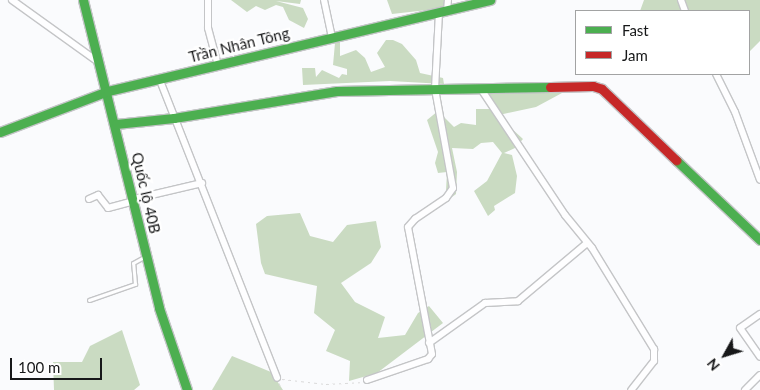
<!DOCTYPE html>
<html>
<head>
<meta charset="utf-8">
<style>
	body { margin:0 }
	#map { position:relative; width:760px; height:390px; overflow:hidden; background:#fafbfd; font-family:Lato,sans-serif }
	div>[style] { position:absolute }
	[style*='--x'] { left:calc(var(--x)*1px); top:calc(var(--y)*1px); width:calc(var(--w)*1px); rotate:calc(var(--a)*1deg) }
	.forest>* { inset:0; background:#cadbc2 }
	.path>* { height:1px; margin-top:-0.5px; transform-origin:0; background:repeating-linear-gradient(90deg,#dadada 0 2.5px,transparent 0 6.5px) }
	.roads { filter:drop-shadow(1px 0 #c4c5c7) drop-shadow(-1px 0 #c4c5c7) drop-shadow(0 1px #c4c5c7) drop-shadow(0 -1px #c4c5c7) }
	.lane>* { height:3px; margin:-1.5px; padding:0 1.5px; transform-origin:1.5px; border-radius:1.5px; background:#fefeff }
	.street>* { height:6px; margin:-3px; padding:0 3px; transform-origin:3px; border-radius:3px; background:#fefeff }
	.fast>* { height:9px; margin:-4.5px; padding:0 4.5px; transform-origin:4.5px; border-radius:4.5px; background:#4caf50 }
	.jam>* { height:9px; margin:-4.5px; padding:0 4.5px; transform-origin:4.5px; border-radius:4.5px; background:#c62828 }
	span { translate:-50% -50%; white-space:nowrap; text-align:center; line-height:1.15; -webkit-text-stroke:4.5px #fff; paint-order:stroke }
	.street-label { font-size:15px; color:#171819 }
	.legend { position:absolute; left:575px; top:10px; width:175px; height:65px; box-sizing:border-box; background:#fff; border:1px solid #a2a3a3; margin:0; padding:6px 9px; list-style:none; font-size:15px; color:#171819 }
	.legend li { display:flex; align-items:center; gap:10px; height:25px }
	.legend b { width:25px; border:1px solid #a2a3a3 }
	.north { position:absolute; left:700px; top:330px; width:50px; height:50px; -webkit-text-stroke:4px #fff; paint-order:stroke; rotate:231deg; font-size:14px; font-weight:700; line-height:20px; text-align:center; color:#171819 }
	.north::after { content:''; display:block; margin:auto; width:18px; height:22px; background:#171819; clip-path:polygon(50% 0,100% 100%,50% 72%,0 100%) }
	.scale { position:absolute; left:10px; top:358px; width:92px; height:22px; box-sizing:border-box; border:2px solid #171819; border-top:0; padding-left:6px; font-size:15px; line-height:18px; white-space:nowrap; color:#171819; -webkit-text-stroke:4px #fff; paint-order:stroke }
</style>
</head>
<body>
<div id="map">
	<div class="forest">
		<i style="clip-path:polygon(231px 0,301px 0,300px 4px,276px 1px,303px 8px,308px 19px,304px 28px,289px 20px,283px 7px,276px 5px,265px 10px,256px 6px,247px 12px)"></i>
		<i style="clip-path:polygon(387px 0,444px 0,445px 8px,392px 14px)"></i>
		<i style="clip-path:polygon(644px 0,760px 0,760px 41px,749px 52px,749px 11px,640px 11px)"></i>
		<i style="clip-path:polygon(340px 40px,340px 56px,356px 50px,365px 58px,371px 72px,385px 67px,377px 53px,386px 40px,393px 40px,402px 44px,416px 60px,420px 73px,443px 78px,444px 84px,390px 81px,303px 85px,302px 68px,315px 68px,316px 77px,322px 70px,339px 78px,342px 74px,347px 75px,347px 69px,333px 65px,335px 43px)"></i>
		<i style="clip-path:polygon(532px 82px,555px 85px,562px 93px,536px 107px,499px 115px,480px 87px)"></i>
		<i style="clip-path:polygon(476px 109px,490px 109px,523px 139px,515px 148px,504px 153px,512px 155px,517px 176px,515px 193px,494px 206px,495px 210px,488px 216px,474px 191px,487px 181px,502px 153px,493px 142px,481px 143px,473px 149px,452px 148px,457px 172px,456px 194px,452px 197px,446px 191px,447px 172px,438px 173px,435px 163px,438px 152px,427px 120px,438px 111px,454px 127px,461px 123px,476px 125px)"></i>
		<i style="clip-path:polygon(300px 213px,310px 236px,333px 242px,347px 225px,376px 221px,381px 247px,371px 263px,341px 283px,355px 302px,385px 317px,378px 338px,405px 335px,418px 313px,429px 306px,443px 323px,377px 373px,349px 381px,350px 361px,326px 351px,335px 330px,314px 313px,317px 286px,265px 274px,261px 263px,256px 224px,267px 216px)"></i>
		<i style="clip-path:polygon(122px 330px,140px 385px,134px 390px,54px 390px,53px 362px,82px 362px,90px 346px)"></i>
		<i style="clip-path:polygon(232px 356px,271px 372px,283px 390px,212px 390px)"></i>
	</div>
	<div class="path">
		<i style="--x:282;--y:379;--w:44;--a:6.5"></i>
		<i style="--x:326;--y:384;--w:34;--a:-3"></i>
		<i style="--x:279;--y:383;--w:8;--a:67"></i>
	</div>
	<div class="roads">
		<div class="lane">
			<i style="--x:89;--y:300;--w:49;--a:-19.2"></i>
			<i style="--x:135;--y:284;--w:21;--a:-95"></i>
			<i style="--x:133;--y:263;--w:13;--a:-29"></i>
		</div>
		<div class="street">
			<i style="--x:12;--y:0;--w:105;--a:35.7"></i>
			<i style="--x:208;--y:0;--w:28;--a:90"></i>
			<i style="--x:208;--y:28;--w:38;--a:75"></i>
			<i style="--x:324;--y:0;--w:38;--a:78"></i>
			<i style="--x:681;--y:0;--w:12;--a:70"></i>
			<i style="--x:447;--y:11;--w:11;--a:-85"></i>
			<i style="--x:716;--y:74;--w:42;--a:63.4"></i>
			<i style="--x:735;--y:112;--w:72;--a:69.8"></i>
			<i style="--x:159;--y:78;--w:322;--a:68.5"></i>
			<i style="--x:481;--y:89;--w:151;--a:56.3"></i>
			<i style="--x:565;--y:215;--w:43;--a:50.7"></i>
			<i style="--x:592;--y:248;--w:119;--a:58.5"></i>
			<i style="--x:654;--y:349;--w:12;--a:90"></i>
			<i style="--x:654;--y:361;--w:37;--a:128"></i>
			<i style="--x:89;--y:199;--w:10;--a:-24"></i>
			<i style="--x:98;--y:195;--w:16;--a:52"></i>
			<i style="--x:108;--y:208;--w:27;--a:-15"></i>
			<i style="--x:134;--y:199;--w:70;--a:-13.2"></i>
			<i style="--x:760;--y:314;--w:24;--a:145"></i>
			<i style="--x:740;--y:328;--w:35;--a:55"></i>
			<i style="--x:429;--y:343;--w:69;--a:-35.5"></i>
			<i style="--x:485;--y:303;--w:33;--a:-3"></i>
			<i style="--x:518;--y:301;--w:90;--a:-40"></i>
			<i style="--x:367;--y:380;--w:65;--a:-19"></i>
			<i style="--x:428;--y:359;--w:6;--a:-51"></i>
			<i style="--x:432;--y:354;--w:129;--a:-100.7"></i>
			<i style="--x:408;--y:227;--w:11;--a:-49"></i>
			<i style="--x:415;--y:219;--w:37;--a:-34"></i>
			<i style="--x:446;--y:198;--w:12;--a:-55"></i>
			<i style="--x:453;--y:188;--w:101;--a:-100.3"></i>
			<i style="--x:435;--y:89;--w:76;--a:-87"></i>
			<i style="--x:745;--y:390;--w:21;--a:-45"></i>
		</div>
		<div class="fast">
			<i style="--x:83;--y:0;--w:317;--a:76.1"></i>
			<i style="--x:159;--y:308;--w:87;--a:71.1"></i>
			<i style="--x:116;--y:124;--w:58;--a:-5.9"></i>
			<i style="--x:174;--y:118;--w:165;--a:-9.4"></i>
			<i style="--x:337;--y:91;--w:213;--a:-1.1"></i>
			<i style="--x:0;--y:132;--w:116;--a:-20.8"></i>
			<i style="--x:108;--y:91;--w:393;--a:-13.4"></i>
			<i style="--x:676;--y:160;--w:116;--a:43.6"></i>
		</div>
		<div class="jam">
			<i style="--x:550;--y:87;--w:43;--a:-1.3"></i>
			<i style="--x:593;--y:86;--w:9;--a:18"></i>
			<i style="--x:602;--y:89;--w:103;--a:43.8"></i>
		</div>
	</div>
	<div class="street-label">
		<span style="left:239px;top:45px;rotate:-14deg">Trần Nhân Tông</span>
		<span style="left:146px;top:193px;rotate:77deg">Quốc lộ 40B</span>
	</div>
	<ul class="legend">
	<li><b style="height:6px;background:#4caf50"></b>Fast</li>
	<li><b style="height:6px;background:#c62828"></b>Jam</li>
	</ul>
	<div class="north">N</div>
	<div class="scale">100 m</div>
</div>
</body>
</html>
